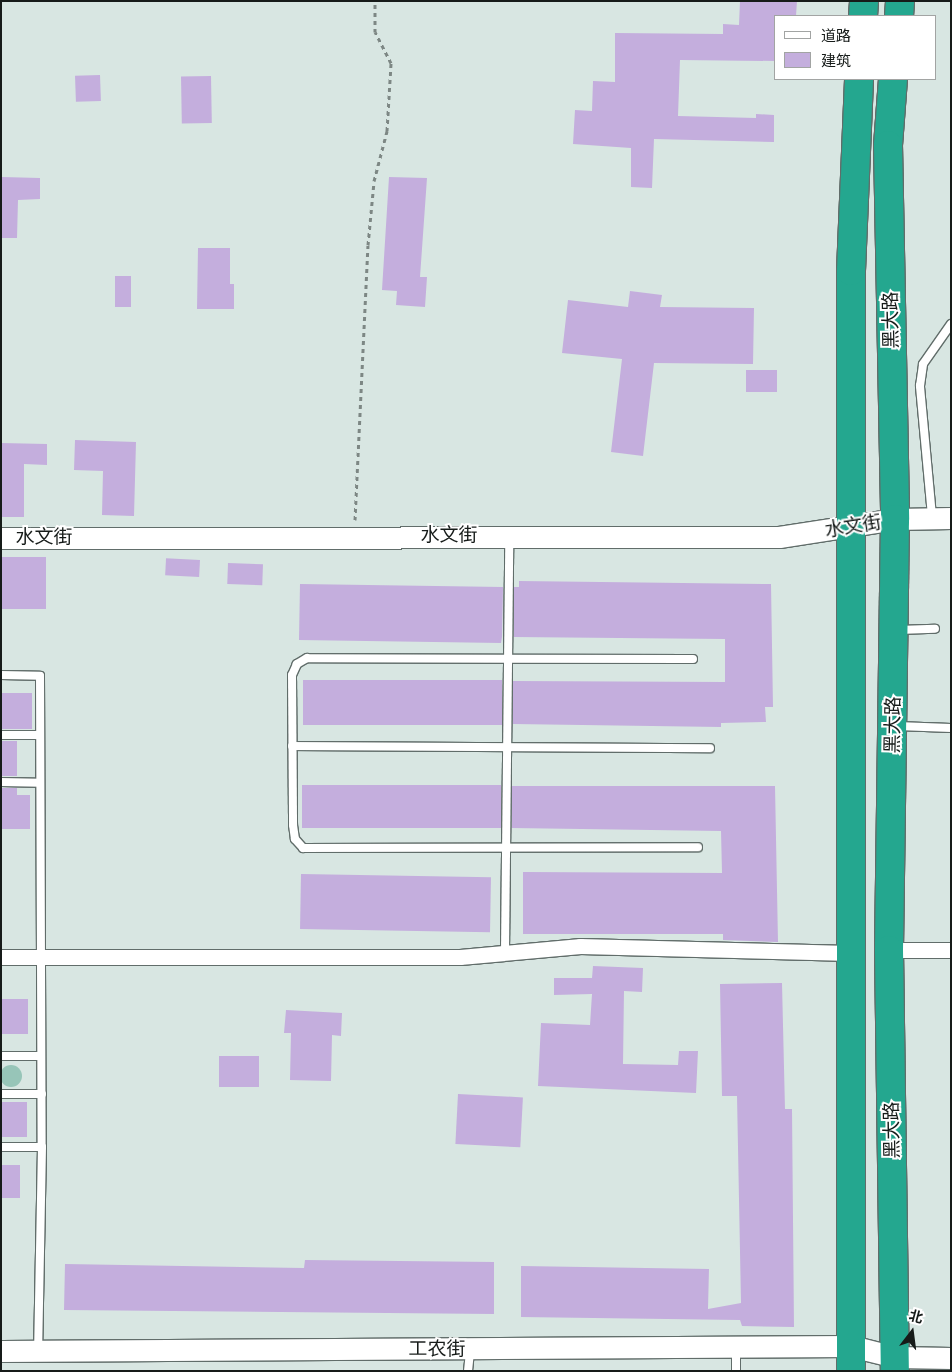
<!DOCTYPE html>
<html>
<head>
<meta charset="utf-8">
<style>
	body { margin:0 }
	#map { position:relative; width:952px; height:1372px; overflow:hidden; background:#d8e6e2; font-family:Figtree,"Noto Sans SC",sans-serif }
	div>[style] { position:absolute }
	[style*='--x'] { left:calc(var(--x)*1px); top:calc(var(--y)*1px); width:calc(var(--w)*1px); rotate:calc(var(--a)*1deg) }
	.green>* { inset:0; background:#97c5b8 }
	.round { border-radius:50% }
	.building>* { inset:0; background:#c4aedd; transform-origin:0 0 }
	.path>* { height:3px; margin-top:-1.5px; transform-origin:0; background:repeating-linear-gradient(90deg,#7d8784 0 4px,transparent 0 8px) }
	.roads { filter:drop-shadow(1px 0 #616d6a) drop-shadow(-1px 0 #616d6a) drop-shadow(0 1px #616d6a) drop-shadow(0 -1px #616d6a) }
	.lane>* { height:8px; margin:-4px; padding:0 4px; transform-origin:4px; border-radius:4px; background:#fff }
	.street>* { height:15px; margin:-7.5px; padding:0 7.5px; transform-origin:7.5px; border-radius:7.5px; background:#fff }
	.secondary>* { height:21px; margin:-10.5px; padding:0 10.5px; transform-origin:10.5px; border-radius:10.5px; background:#fff }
	.highway>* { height:28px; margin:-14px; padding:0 14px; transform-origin:14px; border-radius:14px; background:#24a78f }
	span { translate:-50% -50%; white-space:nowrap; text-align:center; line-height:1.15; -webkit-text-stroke:4px #fff; paint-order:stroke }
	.street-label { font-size:19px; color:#161b19 }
	.frame { position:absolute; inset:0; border:2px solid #161b19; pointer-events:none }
	.legend { position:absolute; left:774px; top:15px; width:162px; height:65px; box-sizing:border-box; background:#fff; border:1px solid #a2a4a3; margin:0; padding:6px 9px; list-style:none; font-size:15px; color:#161b19 }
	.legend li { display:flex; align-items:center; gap:10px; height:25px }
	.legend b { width:25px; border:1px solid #a2a4a3 }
	.north { position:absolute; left:887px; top:1307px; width:50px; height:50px; -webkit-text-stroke:4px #fff; paint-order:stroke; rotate:15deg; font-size:14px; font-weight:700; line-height:20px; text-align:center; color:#161b19 }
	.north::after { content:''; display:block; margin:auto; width:18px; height:22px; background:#161b19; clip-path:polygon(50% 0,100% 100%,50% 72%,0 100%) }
</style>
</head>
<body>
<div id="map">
	<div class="green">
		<i class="round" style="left:0;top:1065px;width:22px;height:22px"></i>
	</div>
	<div class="building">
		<i style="clip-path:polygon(740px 1px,797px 1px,796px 16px,776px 16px,776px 61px,680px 60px,678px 116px,756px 118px,756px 114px,774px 115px,774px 142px,654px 139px,652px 188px,631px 187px,631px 148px,573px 144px,575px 110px,592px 111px,593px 81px,615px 82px,615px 33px,723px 34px,723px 24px,739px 25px)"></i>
		<i style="left:100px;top:75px;width:26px;height:25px;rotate:88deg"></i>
		<i style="left:211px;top:76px;width:47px;height:30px;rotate:89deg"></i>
		<i style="clip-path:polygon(2px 177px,40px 178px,40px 199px,18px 200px,17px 238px,1px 238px)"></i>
		<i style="clip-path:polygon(389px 177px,427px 178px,420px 277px,427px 277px,425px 307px,396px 305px,397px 291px,382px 290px)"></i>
		<i style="clip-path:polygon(198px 248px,230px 248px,230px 284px,234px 284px,234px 309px,197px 309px)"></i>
		<i style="left:115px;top:276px;width:16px;height:31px"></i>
		<i style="clip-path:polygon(630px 291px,662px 295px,660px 307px,754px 308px,753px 364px,654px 363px,643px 456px,611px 452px,622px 359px,562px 353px,568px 300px,628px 307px)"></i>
		<i style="left:746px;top:370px;width:31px;height:22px"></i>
		<i style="clip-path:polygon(75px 440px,136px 442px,134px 516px,102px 515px,103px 471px,74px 470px)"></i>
		<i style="clip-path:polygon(1px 443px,47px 444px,47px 465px,24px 464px,24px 517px,1px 517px)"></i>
		<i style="left:1px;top:557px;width:45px;height:52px"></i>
		<i style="left:200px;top:560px;width:17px;height:34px;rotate:93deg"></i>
		<i style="left:228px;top:563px;width:35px;height:21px;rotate:2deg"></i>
		<i style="clip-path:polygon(519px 581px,771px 584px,773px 707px,765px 707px,766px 722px,721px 723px,721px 727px,513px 724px,513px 681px,725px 682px,725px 639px,514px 637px,514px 587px,519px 587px)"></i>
		<i style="clip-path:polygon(300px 584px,503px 587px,502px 637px,501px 643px,299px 640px)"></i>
		<i style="left:303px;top:680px;width:199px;height:45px"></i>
		<i style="left:1px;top:693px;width:31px;height:36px"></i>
		<i style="left:1px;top:741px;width:16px;height:35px"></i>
		<i style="left:302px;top:785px;width:199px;height:43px"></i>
		<i style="clip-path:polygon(512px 786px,775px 786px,778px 942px,723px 940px,723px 934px,523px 934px,523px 872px,722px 873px,721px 831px,512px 828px)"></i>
		<i style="clip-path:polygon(1px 788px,17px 788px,17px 795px,30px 795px,30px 829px,1px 829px)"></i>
		<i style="left:301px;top:874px;width:190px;height:55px;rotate:1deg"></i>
		<i style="clip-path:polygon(593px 966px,643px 968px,642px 992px,624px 991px,623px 1064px,678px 1065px,679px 1051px,698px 1051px,696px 1093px,538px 1086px,541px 1023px,590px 1025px,592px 994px,554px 995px,554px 978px,592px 978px)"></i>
		<i style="clip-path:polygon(782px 983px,785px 1109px,792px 1109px,794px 1327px,742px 1326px,740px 1320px,521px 1317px,521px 1266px,709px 1269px,708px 1309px,741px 1303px,737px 1096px,722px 1096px,720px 984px)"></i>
		<i style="left:1px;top:999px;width:27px;height:35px"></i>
		<i style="clip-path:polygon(286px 1010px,342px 1013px,341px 1036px,332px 1035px,331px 1081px,290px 1080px,291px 1033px,284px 1033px)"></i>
		<i style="left:219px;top:1056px;width:40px;height:31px"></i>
		<i style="left:458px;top:1094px;width:65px;height:50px;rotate:3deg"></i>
		<i style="left:1px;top:1102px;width:26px;height:35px"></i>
		<i style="left:1px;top:1165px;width:19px;height:33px"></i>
		<i style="clip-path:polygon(305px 1260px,494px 1262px,494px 1314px,64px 1310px,65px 1264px,304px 1268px)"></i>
	</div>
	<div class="path">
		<i style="--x:355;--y:520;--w:275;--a:-87.3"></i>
		<i style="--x:368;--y:245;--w:64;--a:-84.6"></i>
		<i style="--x:374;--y:181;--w:52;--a:-75.4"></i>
		<i style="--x:387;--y:131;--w:68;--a:-86.6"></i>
		<i style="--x:391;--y:63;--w:35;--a:-117"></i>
		<i style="--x:375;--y:32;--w:31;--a:-90"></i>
	</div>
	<div class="roads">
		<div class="lane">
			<i style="--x:932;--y:516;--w:131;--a:-95.3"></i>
			<i style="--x:920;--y:386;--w:22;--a:-82"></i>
			<i style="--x:923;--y:364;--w:49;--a:-55"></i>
			<i style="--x:898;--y:630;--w:37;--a:-2"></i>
			<i style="--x:693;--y:659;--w:386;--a:-179.9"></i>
			<i style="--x:307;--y:658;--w:12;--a:149"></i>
			<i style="--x:297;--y:664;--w:12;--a:114"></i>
			<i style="--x:292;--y:675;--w:150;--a:89.6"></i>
			<i style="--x:293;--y:825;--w:14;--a:82"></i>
			<i style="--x:295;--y:839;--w:12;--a:48"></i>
			<i style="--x:303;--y:848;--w:395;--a:-0.1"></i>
			<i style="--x:1;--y:675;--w:39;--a:1"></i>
			<i style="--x:40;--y:676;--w:471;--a:89.8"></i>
			<i style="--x:42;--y:1147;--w:203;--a:91.1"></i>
			<i style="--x:897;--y:726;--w:54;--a:2.1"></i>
			<i style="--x:1;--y:735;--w:39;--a:0"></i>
			<i style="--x:292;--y:746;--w:418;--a:0.3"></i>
			<i style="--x:1;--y:782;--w:39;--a:1"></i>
			<i style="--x:505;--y:950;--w:410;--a:-89.4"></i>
			<i style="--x:1;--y:1056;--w:40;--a:0"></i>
			<i style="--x:1;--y:1094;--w:41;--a:0"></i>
			<i style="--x:1;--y:1147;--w:41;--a:0"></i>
			<i style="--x:468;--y:1371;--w:20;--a:-84"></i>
			<i style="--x:736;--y:1371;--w:22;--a:-90"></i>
		</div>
		<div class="street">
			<i style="--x:889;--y:950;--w:62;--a:0"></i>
			<i style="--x:1;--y:957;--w:459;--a:0"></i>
			<i style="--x:460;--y:957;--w:121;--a:-5.2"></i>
			<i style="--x:580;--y:946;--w:270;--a:1.5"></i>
		</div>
		<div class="secondary">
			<i style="--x:1;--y:538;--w:778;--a:-0.07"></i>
			<i style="--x:779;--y:537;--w:117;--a:-8.8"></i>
			<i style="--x:895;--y:519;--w:56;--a:-1"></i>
			<i style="--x:1;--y:1351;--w:850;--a:-0.34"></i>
			<i style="--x:851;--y:1346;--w:45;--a:14"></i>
			<i style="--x:895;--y:1357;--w:56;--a:1"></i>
		</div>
		<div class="highway">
			<i style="--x:863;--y:16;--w:15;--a:-86"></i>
			<i style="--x:899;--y:16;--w:15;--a:-86"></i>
			<i style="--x:893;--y:79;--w:66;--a:94.3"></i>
			<i style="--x:888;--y:145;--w:374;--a:88.9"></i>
			<i style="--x:895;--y:519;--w:431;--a:90.8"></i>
			<i style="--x:889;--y:950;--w:421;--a:89.2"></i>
			<i style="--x:851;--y:1371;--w:1100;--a:-90"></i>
			<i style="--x:851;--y:271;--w:192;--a:-87.6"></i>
		</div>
	</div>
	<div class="street-label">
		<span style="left:891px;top:320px;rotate:-91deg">黑大路</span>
		<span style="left:853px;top:526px;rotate:-9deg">水文街</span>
		<span style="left:449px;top:535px">水文街</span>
		<span style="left:44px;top:537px">水文街</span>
		<span style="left:893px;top:725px;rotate:-89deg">黑大路</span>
		<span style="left:892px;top:1130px;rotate:-91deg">黑大路</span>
		<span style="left:437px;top:1349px">工农街</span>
	</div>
	<div class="frame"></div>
	<ul class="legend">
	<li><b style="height:6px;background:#fff"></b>道路</li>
	<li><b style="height:14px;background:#c4aedd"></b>建筑</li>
	</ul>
	<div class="north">北</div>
</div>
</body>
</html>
